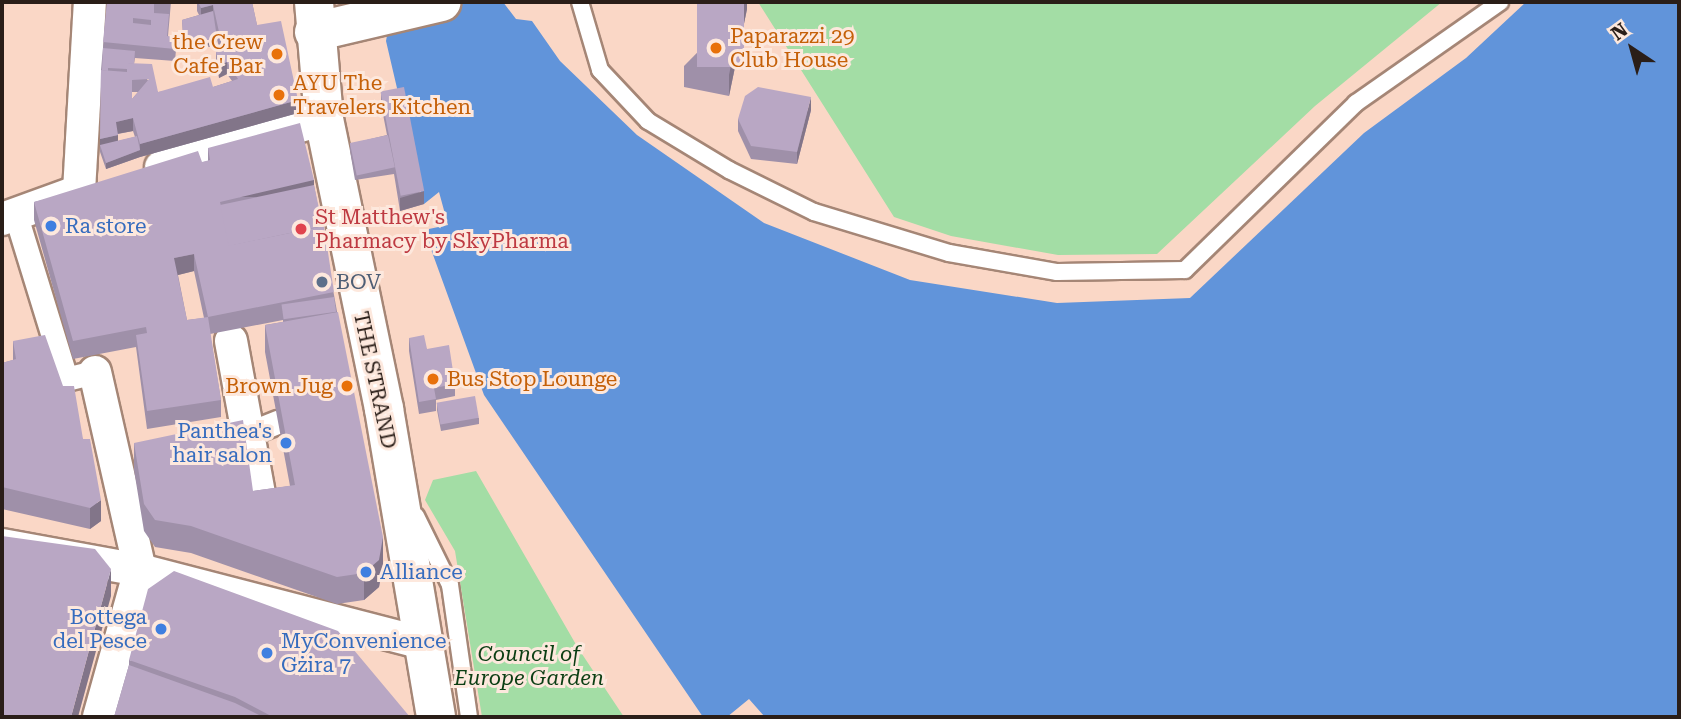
<!DOCTYPE html>
<html>
<head>
<meta charset="utf-8">
<style>
	body { margin:0 }
	#map { position:relative; width:1681px; height:719px; overflow:hidden; background:#fad7c6; font-family:"Roboto Serif",serif }
	div>[style] { position:absolute }
	[style*='--x'] { left:calc(var(--x)*1px); top:calc(var(--y)*1px); width:calc(var(--w)*1px); rotate:calc(var(--a)*1deg) }
	.green>* { inset:0; background:#a3dda5 }
	.water>* { inset:0; background:#6194da }
	.roads { filter:drop-shadow(2px 0 #a58676) drop-shadow(-2px 0 #a58676) drop-shadow(0 2px #a58676) drop-shadow(0 -2px #a58676) }
	.service>* { height:16px; margin:-8px; padding:0 8px; transform-origin:8px; border-radius:8px; background:#fff }
	.pedestrian>* { height:23px; margin:-11.5px; padding:0 11.5px; transform-origin:11.5px; border-radius:11.5px; background:#fff }
	.minor>* { height:32px; margin:-16px; padding:0 16px; transform-origin:16px; border-radius:16px; background:#fff }
	.tertiary>* { height:38px; margin:-19px; padding:0 19px; transform-origin:19px; border-radius:19px; background:#fff }
	.secondary>* { height:38px; margin:-19px; padding:0 19px; transform-origin:19px; border-radius:19px; background:#fff }
	.wall>* { inset:0; background:#9f90a9 }
	.shaded-wall>* { inset:0; background:#827589; transform-origin:0 0 }
	.building>* { inset:0; background:#b9a7c4; transform-origin:0 0 }
	.dots>* { width:19px; height:19px; translate:-50% -50%; box-sizing:border-box; border:4px solid #fde8dd; border-radius:50% }
	span { translate:-50% -50%; white-space:nowrap; text-align:center; line-height:1.15; -webkit-text-stroke:6px #fde8dd; paint-order:stroke }
	.food-label { font-size:21px; color:#c56008 }
	.left { translate:0 -50%; text-align:left }
	.right { translate:-100% -50%; text-align:right }
	.health-label { font-size:21px; color:#be3a42 }
	.shop-label { font-size:21px; color:#366cbe }
	.service-label { font-size:21px; color:#4e5e75 }
	.street-label { font-size:21px; color:#2a1e18 }
	.park-label { font-size:21px; color:#0b3e13; font-style:italic }
	.frame { position:absolute; inset:0; border:4px solid #2a1e18; pointer-events:none }
	.north { position:absolute; left:1597px; top:14px; width:70px; height:70px; -webkit-text-stroke:5px #fde8dd; paint-order:stroke; rotate:324deg; font-size:19px; font-weight:700; line-height:28px; text-align:center; color:#2a1e18 }
	.north::after { content:''; display:block; margin:auto; width:24px; height:32px; background:#2a1e18; clip-path:polygon(50% 0,100% 100%,50% 72%,0 100%) }
</style>
</head>
<body>
<div id="map">
	<div class="green">
		<i style="clip-path:polygon(758px 2px,1442px 2px,1315px 106px,1157px 254px,1058px 255px,951px 236px,894px 217px)"></i>
		<i style="clip-path:polygon(476px 471px,578px 648px,624px 717px,482px 717px,455px 551px,425px 500px,433px 480px)"></i>
	</div>
	<div class="water">
		<i style="clip-path:polygon(393px 2px,503px 2px,516px 19px,532px 21px,560px 61px,637px 135px,764px 223px,910px 280px,1057px 303px,1190px 298px,1364px 133px,1466px 58px,1526px 2px,1679px 2px,1679px 717px,765px 717px,749px 699px,727px 717px,703px 717px,484px 395px,424px 230px,448px 225px,439px 192px,424px 204px,386px 41px)"></i>
	</div>
	<div class="roads">
		<div class="service">
			<i style="--x:580;--y:2;--w:71;--a:73.6"></i>
			<i style="--x:600;--y:70;--w:70;--a:46.7"></i>
			<i style="--x:648;--y:121;--w:95;--a:31.2"></i>
			<i style="--x:729;--y:170;--w:95;--a:26.3"></i>
			<i style="--x:814;--y:212;--w:141;--a:16.9"></i>
			<i style="--x:949;--y:253;--w:110;--a:10"></i>
			<i style="--x:1057;--y:272;--w:128;--a:-0.9"></i>
			<i style="--x:1185;--y:270;--w:239;--a:-44.3"></i>
			<i style="--x:1356;--y:103;--w:176;--a:-35"></i>
			<i style="--x:416;--y:516;--w:77;--a:63.8"></i>
			<i style="--x:450;--y:585;--w:133;--a:81.8"></i>
		</div>
		<div class="pedestrian">
			<i style="--x:16;--y:216;--w:170;--a:72.9"></i>
			<i style="--x:66;--y:379;--w:30;--a:-14"></i>
			<i style="--x:245;--y:435;--w:35;--a:-22"></i>
		</div>
		<div class="minor">
			<i style="--x:161;--y:167;--w:170;--a:-16.4"></i>
			<i style="--x:79;--y:191;--w:189;--a:-86.7"></i>
			<i style="--x:2;--y:219;--w:77;--a:-19.9"></i>
			<i style="--x:231;--y:341;--w:166;--a:79.6"></i>
			<i style="--x:95;--y:372;--w:203;--a:77.2"></i>
			<i style="--x:140;--y:570;--w:153;--a:105.6"></i>
			<i style="--x:2;--y:545;--w:140;--a:10.3"></i>
			<i style="--x:140;--y:570;--w:291;--a:14.5"></i>
		</div>
		<div class="tertiary">
			<i style="--x:314;--y:32;--w:131;--a:-13.2"></i>
		</div>
		<div class="secondary">
			<i style="--x:314;--y:2;--w:117;--a:85.1"></i>
			<i style="--x:324;--y:119;--w:296;--a:78.3"></i>
			<i style="--x:384;--y:409;--w:312;--a:80.4"></i>
		</div>
	</div>
	<div class="wall">
		<i style="clip-path:polygon(evenodd,107px 2px,171px 2px,168px 36px,176px 50px,175px 61px,135px 58px,134px 64px,158px 92px,213px 87px,232px 81px,227px 74px,219px 78px,216px 65px,216px 52px,220px 51px,217px 39px,217px 45px,184px 52px,182px 20px,199px 15px,197px 11px,197px 2px,252px 2px,257px 25px,298px 113px,140px 157px,106px 169px,100px 152px,101px 70px,107px 2px,132px 92px,138px 92px,132px 99px,132px 92px,107px 2px,133px 131px,135px 137px,118px 141px,118px 134px,133px 131px)"></i>
		<i style="clip-path:polygon(747px 2px,747px 9px,729px 96px,684px 87px,684px 66px)"></i>
		<i style="clip-path:polygon(381px 92px,424px 204px,400px 211px,394px 174px,355px 180px,350px 151px,350px 144px,387px 135px,381px 104px)"></i>
		<i style="clip-path:polygon(811px 110px,797px 164px,751px 159px,738px 131px,738px 119px)"></i>
		<i style="clip-path:polygon(evenodd,208px 148px,314px 185px,383px 564px,379px 587px,364px 600px,337px 604px,191px 553px,155px 547px,144px 531px,134px 470px,134px 443px,253px 491px,290px 486px,265px 352px,265px 325px,283px 322px,283px 320px,210px 334px,221px 400px,221px 417px,147px 429px,136px 347px,73px 359px,34px 220px,34px 202px,208px 161px,208px 148px,194px 271px,204px 318px,187px 320px,178px 275px,194px 271px)"></i>
		<i style="clip-path:polygon(409px 338px,427px 349px,455px 384px,455px 396px,436px 400px,436px 411px,419px 414px,409px 351px)"></i>
		<i style="clip-path:polygon(13px 341px,83px 439px,101px 521px,90px 529px,2px 509px,2px 363px,13px 360px)"></i>
		<i style="clip-path:polygon(437px 403px,479px 418px,479px 424px,441px 431px,437px 410px)"></i>
		<i style="clip-path:polygon(129px 660px,410px 717px,114px 717px,129px 665px)"></i>
	</div>
	<div class="shaded-wall">
		<i style="clip-path:polygon(744px 2px,747px 2px,747px 9px,729px 96px,729px 75px)"></i>
		<i style="clip-path:polygon(213px 5px,213px 18px,201px 21px,201px 8px)"></i>
		<i style="clip-path:polygon(217px 38px,217px 45px,184px 52px,184px 46px)"></i>
		<i style="clip-path:polygon(227px 62px,227px 74px,219px 78px,219px 65px)"></i>
		<i style="clip-path:polygon(811px 97px,811px 110px,797px 164px,797px 152px)"></i>
		<i style="clip-path:polygon(298px 100px,298px 113px,140px 157px,106px 169px,106px 163px,140px 150px,140px 144px)"></i>
		<i style="clip-path:polygon(133px 118px,133px 131px,116px 134px,116px 122px)"></i>
		<i style="clip-path:polygon(118px 135px,118px 147px,100px 145px,100px 139px)"></i>
		<i style="left:314px;top:180px;width:17px;height:97px;rotate:90deg"></i>
		<i style="clip-path:polygon(424px 191px,424px 204px,400px 211px,400px 198px)"></i>
		<i style="clip-path:polygon(194px 254px,194px 271px,174px 276px,174px 258px)"></i>
		<i style="clip-path:polygon(101px 500px,101px 521px,90px 529px,90px 508px)"></i>
		<i style="clip-path:polygon(383px 537px,383px 564px,379px 587px,364px 600px,364px 573px)"></i>
		<i style="clip-path:polygon(111px 569px,111px 596px,78px 717px,71px 717px)"></i>
	</div>
	<div class="building">
		<i style="clip-path:polygon(evenodd,107px 2px,170px 2px,170px 4px,154px 3px,154px 13px,169px 14px,167px 36px,176px 37px,175px 49px,103px 42px,107px 2px,133px 18px,151px 20px,151px 25px,133px 23px,133px 18px)"></i>
		<i style="clip-path:polygon(evenodd,198px 2px,252px 2px,257px 25px,281px 21px,298px 100px,140px 144px,133px 118px,116px 122px,118px 135px,100px 139px,101px 70px,127px 72px,127px 63px,152px 64px,158px 92px,210px 77px,213px 87px,238px 79px,227px 62px,219px 65px,216px 52px,223px 50px,213px 5px,201px 8px,198px 2px,149px 79px,132px 99px,132px 80px,149px 79px)"></i>
		<i style="left:697px;top:2px;width:47px;height:65px"></i>
		<i style="clip-path:polygon(213px 11px,217px 38px,184px 46px,182px 20px)"></i>
		<i style="clip-path:polygon(103px 48px,135px 51px,134px 64px,127px 63px,127px 69px,108px 68px,108px 71px,102px 70px)"></i>
		<i style="left:404px;top:87px;width:106px;height:24px;rotate:79deg"></i>
		<i style="clip-path:polygon(758px 87px,811px 97px,797px 152px,751px 146px,738px 119px,745px 96px)"></i>
		<i style="clip-path:polygon(evenodd,300px 123px,314px 180px,220px 202px,231px 245px,324px 226px,334px 292px,208px 317px,221px 400px,147px 411px,136px 335px,147px 333px,146px 327px,73px 341px,34px 202px,198px 151px,202px 162px,210px 160px,208px 148px,300px 123px,194px 254px,208px 317px,187px 320px,174px 258px,194px 254px)"></i>
		<i style="left:388px;top:135px;width:33px;height:39px;rotate:78deg"></i>
		<i style="clip-path:polygon(137px 136px,140px 150px,106px 163px,100px 145px)"></i>
		<i style="left:314px;top:185px;width:42px;height:96px;rotate:78deg"></i>
		<i style="left:334px;top:297px;width:15px;height:53px;rotate:82deg"></i>
		<i style="clip-path:polygon(338px 312px,383px 537px,379px 560px,364px 573px,337px 577px,191px 526px,155px 520px,144px 504px,134px 443px,243px 420px,253px 491px,295px 485px,265px 325px)"></i>
		<i style="clip-path:polygon(45px 335px,63px 386px,74px 386px,83px 439px,90px 439px,101px 500px,90px 508px,2px 487px,2px 363px,16px 359px,13px 341px)"></i>
		<i style="clip-path:polygon(424px 335px,427px 349px,449px 345px,455px 384px,434px 388px,436px 399px,419px 402px,409px 338px)"></i>
		<i style="left:475px;top:396px;width:22px;height:39px;rotate:80deg"></i>
		<i style="clip-path:polygon(2px 536px,95px 549px,111px 569px,71px 717px,2px 717px)"></i>
		<i style="clip-path:polygon(174px 571px,338px 631px,410px 717px,273px 717px,235px 697px,129px 660px,148px 589px)"></i>
		<i style="clip-path:polygon(129px 665px,235px 703px,263px 717px,114px 717px)"></i>
	</div>
	<div class="dots">
		<i style="left:716px;top:48px;background:#e8710a"></i>
		<i style="left:277px;top:54px;background:#e8710a"></i>
		<i style="left:279px;top:95px;background:#e8710a"></i>
		<i style="left:51px;top:226px;background:#3f7fe0"></i>
		<i style="left:301px;top:229px;background:#e0444e"></i>
		<i style="left:322px;top:282px;background:#5c6f8a"></i>
		<i style="left:433px;top:379px;background:#e8710a"></i>
		<i style="left:347px;top:386px;background:#e8710a"></i>
		<i style="left:286px;top:443px;background:#3f7fe0"></i>
		<i style="left:366px;top:572px;background:#3f7fe0"></i>
		<i style="left:161px;top:629px;background:#3f7fe0"></i>
		<i style="left:267px;top:653px;background:#3f7fe0"></i>
	</div>
	<div class="food-label">
		<span class="left" style="left:730px;top:48px">Paparazzi 29<br>Club House</span>
		<span class="right" style="left:263px;top:54px">the Crew<br>Cafe' Bar</span>
		<span class="left" style="left:293px;top:95px">AYU The<br>Travelers Kitchen</span>
		<span class="left" style="left:447px;top:379px">Bus Stop Lounge</span>
		<span class="right" style="left:333px;top:386px">Brown Jug</span>
	</div>
	<div class="health-label">
		<span class="left" style="left:315px;top:229px">St Matthew's<br>Pharmacy by SkyPharma</span>
	</div>
	<div class="shop-label">
		<span class="left" style="left:65px;top:226px">Ra store</span>
		<span class="right" style="left:272px;top:443px">Panthea's<br>hair salon</span>
		<span class="left" style="left:380px;top:572px">Alliance</span>
		<span class="right" style="left:147px;top:629px">Bottega<br>del Pesce</span>
		<span class="left" style="left:281px;top:653px">MyConvenience<br>Gżira 7</span>
	</div>
	<div class="service-label">
		<span class="left" style="left:336px;top:282px">BOV</span>
	</div>
	<div class="street-label">
		<span style="left:375px;top:380px;rotate:78deg">THE STRAND</span>
	</div>
	<div class="park-label">
		<span style="left:529px;top:666px">Council of<br>Europe Garden</span>
	</div>
	<div class="frame"></div>
	<div class="north">N</div>
</div>
</body>
</html>
